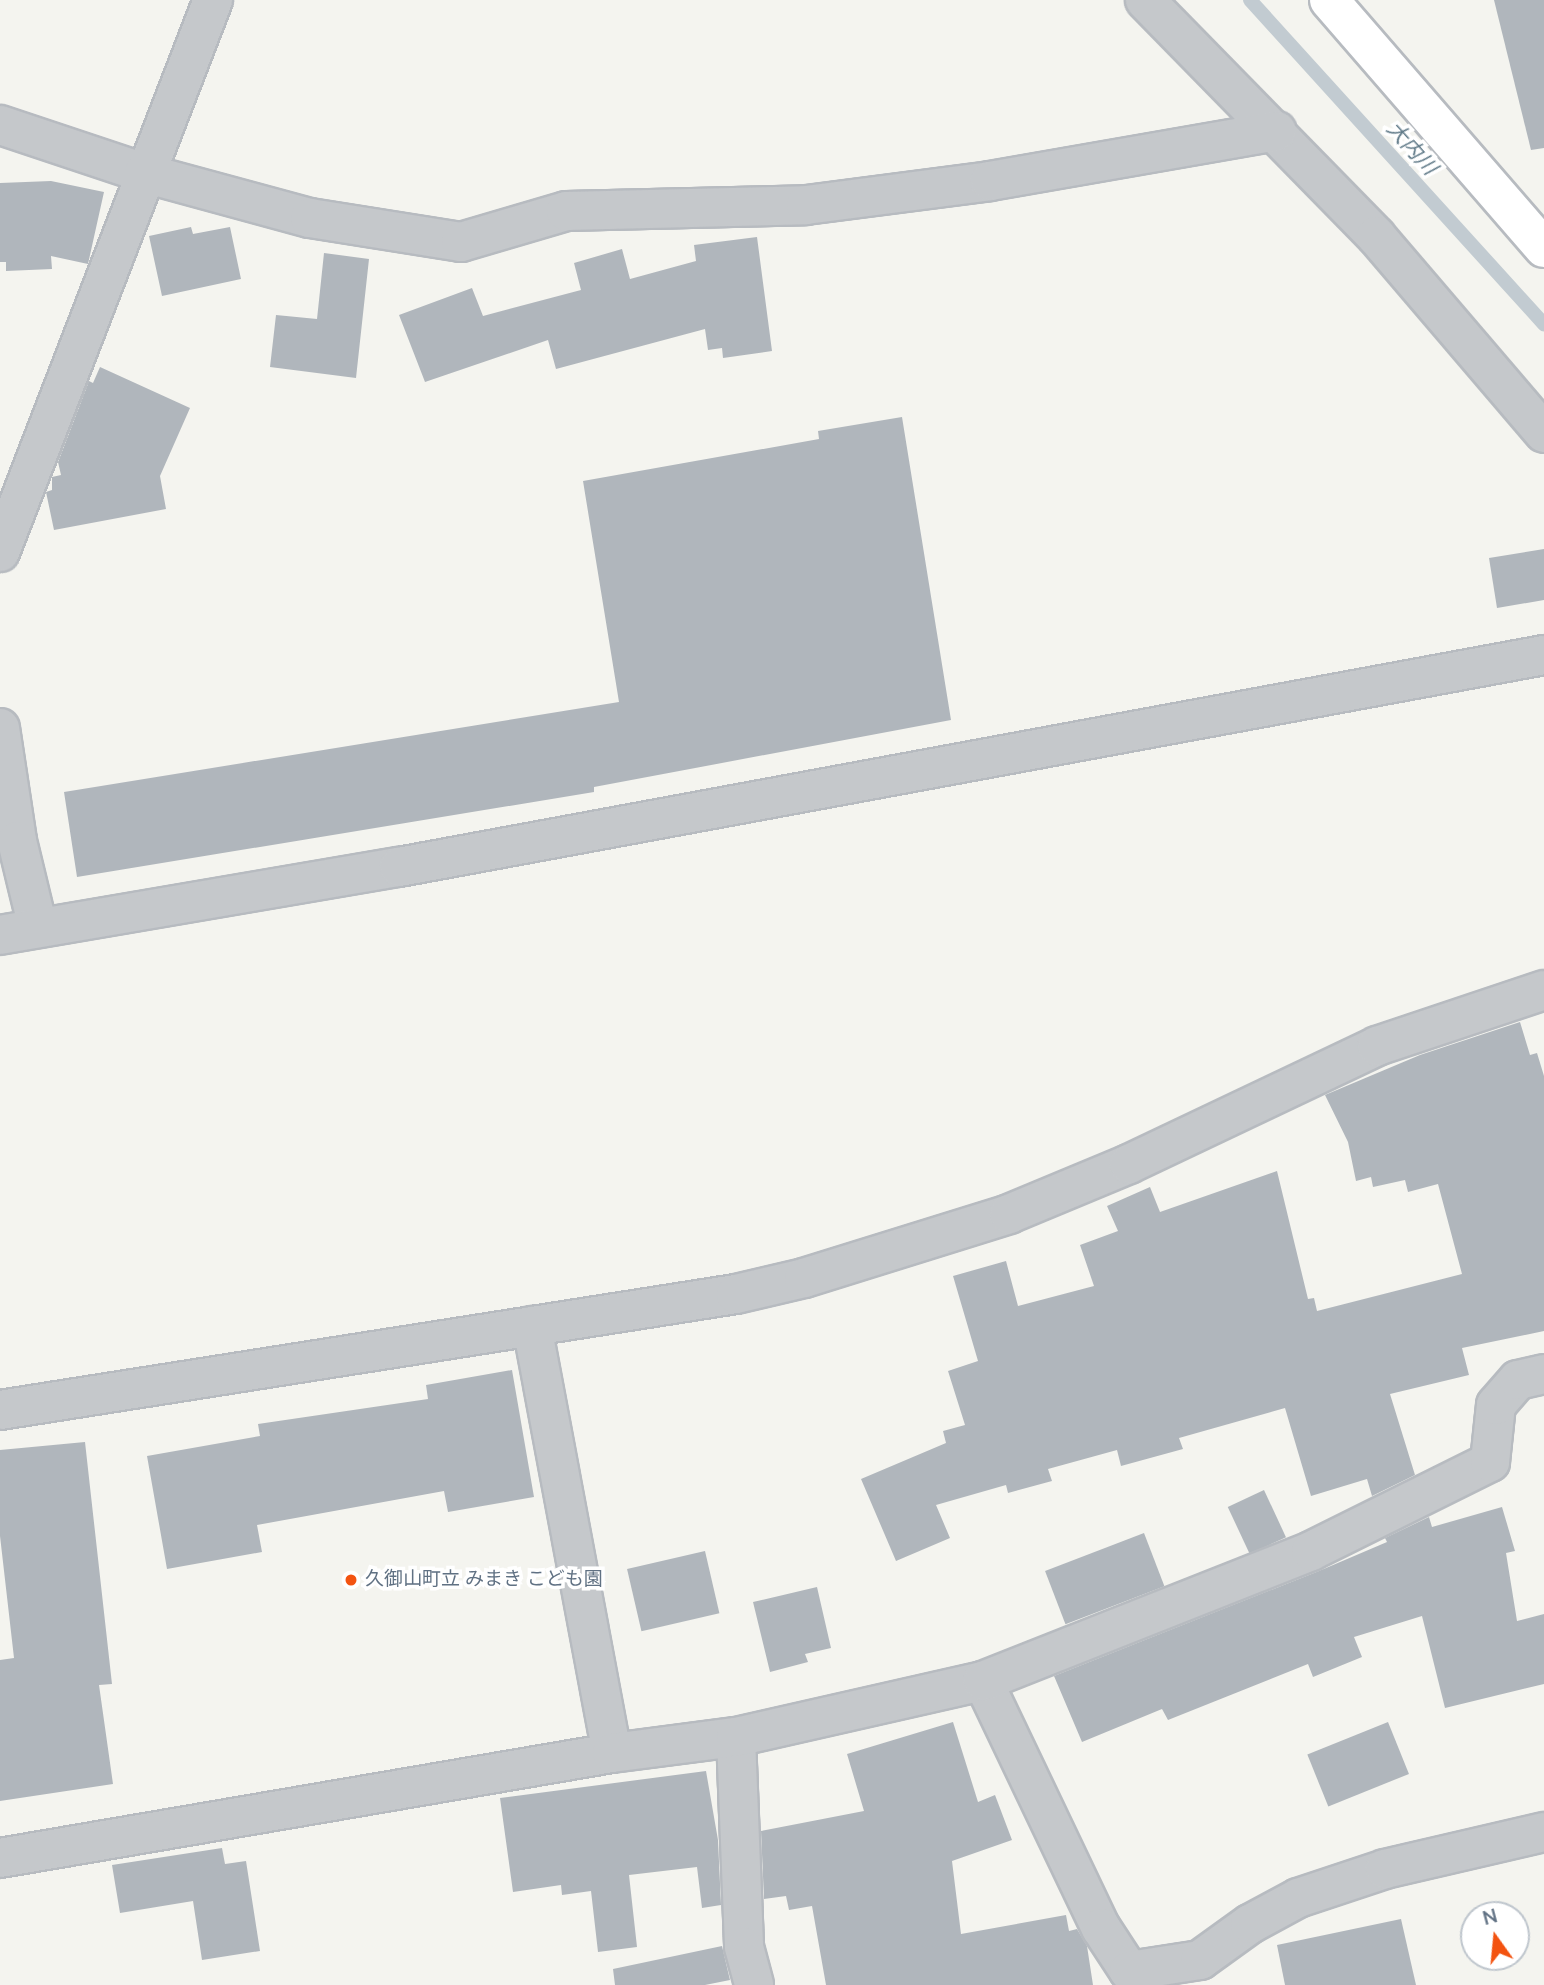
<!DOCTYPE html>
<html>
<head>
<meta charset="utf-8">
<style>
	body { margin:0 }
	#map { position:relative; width:1544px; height:1985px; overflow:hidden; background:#f4f4ef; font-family:"Nunito Sans","Noto Sans JP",sans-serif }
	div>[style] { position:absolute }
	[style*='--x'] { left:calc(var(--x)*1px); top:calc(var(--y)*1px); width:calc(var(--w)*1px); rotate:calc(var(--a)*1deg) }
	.stream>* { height:14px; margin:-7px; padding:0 7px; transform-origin:7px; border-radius:7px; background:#c2cbd1 }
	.building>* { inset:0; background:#b0b6bc; transform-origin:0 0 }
	.roads { filter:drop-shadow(2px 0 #b7bbc0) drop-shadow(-2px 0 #b7bbc0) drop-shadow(0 2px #b7bbc0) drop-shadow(0 -2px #b7bbc0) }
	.street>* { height:38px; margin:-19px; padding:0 19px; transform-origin:19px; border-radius:19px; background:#c5c8cb }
	.secondary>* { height:38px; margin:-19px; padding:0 19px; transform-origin:19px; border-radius:19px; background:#fff }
	.dots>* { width:19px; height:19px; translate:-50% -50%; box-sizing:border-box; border:4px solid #fff; border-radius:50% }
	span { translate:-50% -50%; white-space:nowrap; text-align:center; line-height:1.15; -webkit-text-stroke:7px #fff; paint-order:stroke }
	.poi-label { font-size:19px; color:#607183 }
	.left { translate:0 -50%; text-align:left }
	.water-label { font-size:21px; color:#607a88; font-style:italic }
	.north { position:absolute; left:1460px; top:1901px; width:70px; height:70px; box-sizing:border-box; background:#fff; border:2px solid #bfc6cd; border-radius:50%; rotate:345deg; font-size:19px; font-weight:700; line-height:28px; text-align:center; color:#607183 }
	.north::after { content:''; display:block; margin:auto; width:24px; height:32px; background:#f35310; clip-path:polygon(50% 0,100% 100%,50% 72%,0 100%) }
</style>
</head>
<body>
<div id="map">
	<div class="stream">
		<i style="--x:1250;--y:0;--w:438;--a:47.8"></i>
	</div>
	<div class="building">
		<i style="clip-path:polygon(1494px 0,1544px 0,1544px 148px,1531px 150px)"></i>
		<i style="clip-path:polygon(51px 181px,104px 192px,88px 264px,51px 256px,52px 269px,6px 271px,6px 262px,0 262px,0 183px)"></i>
		<i style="clip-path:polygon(191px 227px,193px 234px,230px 227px,241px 279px,162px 296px,149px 236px)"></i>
		<i style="clip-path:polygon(757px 237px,772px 351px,723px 358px,722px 348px,708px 350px,705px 329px,556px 369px,548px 340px,425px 382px,399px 315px,472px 288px,483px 316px,581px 290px,574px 263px,622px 249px,630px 279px,696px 261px,694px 245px)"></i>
		<i style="clip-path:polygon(324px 253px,369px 259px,356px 378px,270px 367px,276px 315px,317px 319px)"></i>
		<i style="clip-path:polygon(100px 367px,190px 408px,160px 476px,166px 509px,54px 530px,46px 492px,52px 490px,52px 477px,61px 475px,58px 462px,89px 381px,93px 383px)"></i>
		<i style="clip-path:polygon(902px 417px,951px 720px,594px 787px,594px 792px,77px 877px,64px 792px,619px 702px,583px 481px,819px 439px,818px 431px)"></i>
		<i style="clip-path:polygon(1544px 549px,1544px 600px,1497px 608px,1489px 558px)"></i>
		<i style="clip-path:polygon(1520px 1022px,1530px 1055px,1537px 1053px,1544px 1076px,1544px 1331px,1462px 1348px,1469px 1375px,1390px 1394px,1415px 1475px,1372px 1496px,1367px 1479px,1311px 1496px,1285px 1408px,1179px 1438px,1183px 1449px,1121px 1466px,1117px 1450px,1048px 1469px,1052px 1481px,1008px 1493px,1006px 1485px,936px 1505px,950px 1538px,896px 1561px,861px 1479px,946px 1443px,943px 1431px,965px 1425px,948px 1371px,978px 1361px,953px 1276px,1006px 1261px,1018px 1306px,1094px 1286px,1080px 1245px,1118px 1231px,1107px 1206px,1150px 1187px,1160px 1212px,1277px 1171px,1308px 1299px,1314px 1298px,1317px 1311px,1462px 1274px,1438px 1184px,1408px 1192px,1405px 1180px,1373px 1187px,1371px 1177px,1356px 1181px,1348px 1142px,1325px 1095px,1420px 1055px)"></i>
		<i style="clip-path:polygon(512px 1370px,534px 1497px,448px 1512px,444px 1491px,257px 1525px,262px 1552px,167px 1569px,147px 1456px,260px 1436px,258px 1424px,428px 1399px,426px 1385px)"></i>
		<i style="clip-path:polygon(85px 1442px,112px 1684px,99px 1685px,113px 1784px,0 1801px,0 1660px,14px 1658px,0 1536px,0 1450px)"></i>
		<i style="left:1264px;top:1490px;width:52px;height:40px;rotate:65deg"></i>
		<i style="clip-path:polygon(1502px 1507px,1515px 1551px,1506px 1553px,1517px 1621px,1544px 1614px,1544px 1684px,1445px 1708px,1422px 1616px,1354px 1637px,1362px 1657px,1313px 1677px,1308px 1664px,1168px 1720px,1162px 1709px,1082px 1742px,1054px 1676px,1319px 1571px,1387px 1542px,1385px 1538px,1429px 1517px,1432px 1527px)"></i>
		<i style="left:1144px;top:1533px;width:57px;height:106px;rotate:69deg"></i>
		<i style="left:705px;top:1551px;width:64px;height:80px;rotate:77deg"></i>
		<i style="clip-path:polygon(817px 1587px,831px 1648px,805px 1654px,808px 1662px,770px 1672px,753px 1602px)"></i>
		<i style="clip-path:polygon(953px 1722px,978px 1802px,995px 1795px,1012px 1840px,952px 1861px,961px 1934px,1066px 1915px,1069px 1931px,1077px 1929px,1087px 1946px,1093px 1985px,826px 1985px,812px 1906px,789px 1910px,786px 1896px,764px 1899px,761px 1831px,864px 1811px,847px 1754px)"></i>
		<i style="left:1388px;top:1722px;width:56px;height:87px;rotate:68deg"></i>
		<i style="clip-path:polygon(706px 1771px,718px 1840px,721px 1905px,702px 1908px,697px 1867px,629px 1875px,637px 1947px,598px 1952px,591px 1891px,562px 1895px,561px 1885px,513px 1892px,500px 1798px)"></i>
		<i style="clip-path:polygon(222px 1848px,225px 1864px,246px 1861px,260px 1951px,202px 1960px,193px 1901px,120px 1913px,112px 1865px)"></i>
		<i style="clip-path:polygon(1401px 1919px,1416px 1985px,1285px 1985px,1277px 1945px)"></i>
		<i style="clip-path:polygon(722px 1946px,730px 1980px,705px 1985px,615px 1985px,613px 1969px)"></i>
	</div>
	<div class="roads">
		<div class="street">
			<i style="--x:1145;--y:0;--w:330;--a:45.6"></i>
			<i style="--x:1376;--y:236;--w:259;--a:49.5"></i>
			<i style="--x:0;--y:125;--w:152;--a:18.4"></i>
			<i style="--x:144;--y:173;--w:172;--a:15.2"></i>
			<i style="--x:310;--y:218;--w:153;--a:9"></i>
			<i style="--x:461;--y:242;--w:109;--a:-16.4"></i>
			<i style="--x:566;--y:211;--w:240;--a:-1.4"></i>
			<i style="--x:806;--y:205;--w:186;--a:-7.4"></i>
			<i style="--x:990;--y:181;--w:291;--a:-9.9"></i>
			<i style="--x:0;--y:552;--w:592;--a:-68.9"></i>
			<i style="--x:0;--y:728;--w:114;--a:81.4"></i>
			<i style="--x:17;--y:841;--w:89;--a:76.4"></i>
			<i style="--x:0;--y:935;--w:405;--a:-9.7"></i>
			<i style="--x:399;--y:867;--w:1164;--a:-10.49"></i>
			<i style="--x:532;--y:1326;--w:434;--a:79.4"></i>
			<i style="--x:0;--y:1410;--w:745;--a:-8.96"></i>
			<i style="--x:736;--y:1294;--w:70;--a:-13.2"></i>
			<i style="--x:804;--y:1278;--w:215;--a:-17.3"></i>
			<i style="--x:1009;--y:1214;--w:130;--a:-22.6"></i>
			<i style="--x:1129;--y:1164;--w:275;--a:-25.4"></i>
			<i style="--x:1377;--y:1046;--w:176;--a:-18.5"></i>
			<i style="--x:983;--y:1681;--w:274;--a:64.5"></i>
			<i style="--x:1101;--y:1928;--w:51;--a:56.9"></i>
			<i style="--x:1129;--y:1971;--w:72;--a:-8.8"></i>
			<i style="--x:1200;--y:1960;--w:62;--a:-35.8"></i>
			<i style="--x:1250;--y:1924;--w:55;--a:-28.4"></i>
			<i style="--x:1298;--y:1898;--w:92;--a:-18.4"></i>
			<i style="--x:1385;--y:1869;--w:163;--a:-13.1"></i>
			<i style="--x:736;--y:1737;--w:210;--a:87.8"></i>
			<i style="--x:744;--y:1947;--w:39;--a:75"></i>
			<i style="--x:0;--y:1858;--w:621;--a:-9.74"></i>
			<i style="--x:612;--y:1753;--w:125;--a:-7.4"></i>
			<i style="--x:736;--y:1737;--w:253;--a:-12.8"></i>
			<i style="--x:983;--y:1681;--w:353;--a:-21.6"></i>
			<i style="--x:1311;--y:1551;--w:200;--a:-26.4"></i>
			<i style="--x:1490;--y:1462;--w:57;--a:-84"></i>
			<i style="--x:1496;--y:1405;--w:33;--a:-49"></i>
			<i style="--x:1518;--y:1380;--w:27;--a:-13"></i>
		</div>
		<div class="secondary">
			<i style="--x:1329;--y:0;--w:328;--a:49.1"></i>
		</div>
	</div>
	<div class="dots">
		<i style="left:351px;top:1580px;background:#f35310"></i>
	</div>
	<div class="poi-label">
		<span class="left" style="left:365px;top:1580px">久御山町立 みまき こども園</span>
	</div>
	<div class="water-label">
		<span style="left:1412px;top:148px;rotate:48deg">大内川</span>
	</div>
	<div class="north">N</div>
</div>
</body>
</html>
